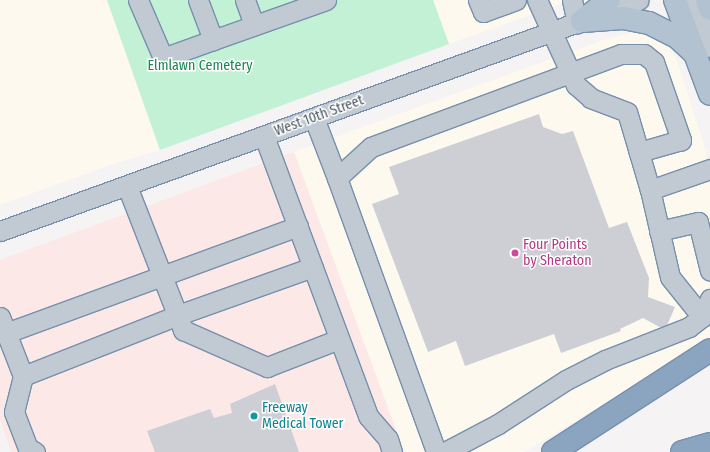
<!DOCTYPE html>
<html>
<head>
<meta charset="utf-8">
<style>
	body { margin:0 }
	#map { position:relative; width:710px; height:452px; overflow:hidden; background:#f5f3f3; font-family:"Fira Sans Condensed",sans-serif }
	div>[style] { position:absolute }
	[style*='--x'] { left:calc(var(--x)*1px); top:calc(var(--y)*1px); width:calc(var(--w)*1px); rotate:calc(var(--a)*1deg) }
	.commercial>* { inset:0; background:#fdf9ef }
	.medical>* { inset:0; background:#fce8e6 }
	.green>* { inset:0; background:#c3f1d5 }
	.building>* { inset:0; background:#cdcfd5 }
	.roads { filter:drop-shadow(1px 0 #7690ad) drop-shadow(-1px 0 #7690ad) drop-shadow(0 1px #7690ad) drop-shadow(0 -1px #7690ad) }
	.minor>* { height:19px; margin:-9.5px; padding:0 9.5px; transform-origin:9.5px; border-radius:9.5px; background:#c1cad2 }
	.major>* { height:22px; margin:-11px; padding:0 11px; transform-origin:11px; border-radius:11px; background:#b3c2d1 }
	.highway>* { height:22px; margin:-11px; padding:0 11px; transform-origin:11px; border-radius:11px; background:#8ba5c1 }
	.dots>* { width:11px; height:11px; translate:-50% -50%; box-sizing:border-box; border:2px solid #fff; border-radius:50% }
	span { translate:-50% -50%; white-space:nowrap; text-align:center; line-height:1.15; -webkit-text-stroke:3px #fff; paint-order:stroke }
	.park-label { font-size:14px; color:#17864f }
	.street-label { font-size:14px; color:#4a5661 }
	.hotel-label { font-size:14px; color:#b23c85 }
	.left { translate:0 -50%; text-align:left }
	.culture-label { font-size:14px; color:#0d838f }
</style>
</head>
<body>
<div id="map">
	<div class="commercial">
		<i style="clip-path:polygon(0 0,107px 0,160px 150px,116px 163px,0 205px)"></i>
		<i style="clip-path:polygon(433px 0,573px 0,449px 44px)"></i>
		<i style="clip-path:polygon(636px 31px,659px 39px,676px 57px,704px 145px,710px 171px,710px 338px,525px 452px,404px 452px,294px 152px,603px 40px)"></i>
	</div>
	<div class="medical">
		<i style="clip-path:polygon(294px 152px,404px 452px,11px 452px,0 420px,0 260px)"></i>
	</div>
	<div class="green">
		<i style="clip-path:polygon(107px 0,433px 0,449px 44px,160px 150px)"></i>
	</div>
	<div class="building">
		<i style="clip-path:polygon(539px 114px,543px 127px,562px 134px,573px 131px,609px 228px,627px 222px,649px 278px,648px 297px,675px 307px,665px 330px,643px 318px,620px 329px,621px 331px,561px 353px,554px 334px,465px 366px,456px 341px,428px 352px,372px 204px,399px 194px,389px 167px)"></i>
		<i style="clip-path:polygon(275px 384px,299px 452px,155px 452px,147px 431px,210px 409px,214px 418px,232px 413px,230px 404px)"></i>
	</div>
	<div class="roads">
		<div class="minor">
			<i style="--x:138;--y:0;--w:63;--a:66.7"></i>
			<i style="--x:163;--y:58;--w:53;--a:-19.8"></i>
			<i style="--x:198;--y:0;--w:43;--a:69.4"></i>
			<i style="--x:213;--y:40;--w:120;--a:-19.5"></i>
			<i style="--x:245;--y:0;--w:27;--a:70"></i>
			<i style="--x:478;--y:0;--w:13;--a:67"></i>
			<i style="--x:483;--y:12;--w:35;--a:-20"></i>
			<i style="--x:572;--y:0;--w:24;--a:78"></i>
			<i style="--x:686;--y:0;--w:20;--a:53"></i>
			<i style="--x:698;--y:16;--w:33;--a:69"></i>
			<i style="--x:314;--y:118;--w:64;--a:69"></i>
			<i style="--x:337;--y:178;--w:46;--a:-42.4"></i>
			<i style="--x:371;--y:147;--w:267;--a:-20.4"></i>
			<i style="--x:621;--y:54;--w:23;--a:0"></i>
			<i style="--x:644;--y:54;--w:13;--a:39"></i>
			<i style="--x:654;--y:62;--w:83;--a:70.9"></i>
			<i style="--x:681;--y:140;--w:44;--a:164.1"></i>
			<i style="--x:264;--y:136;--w:299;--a:69.6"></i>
			<i style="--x:368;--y:416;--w:30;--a:49"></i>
			<i style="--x:388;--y:439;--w:14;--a:73"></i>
			<i style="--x:337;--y:178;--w:291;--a:70.1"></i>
			<i style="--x:127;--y:186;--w:155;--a:68.7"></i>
			<i style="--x:183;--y:330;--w:92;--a:23.8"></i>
			<i style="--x:267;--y:367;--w:77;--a:-21.3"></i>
			<i style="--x:650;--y:190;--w:64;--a:-19.3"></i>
			<i style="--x:0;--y:231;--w:679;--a:-19.88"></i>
			<i style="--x:659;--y:231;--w:40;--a:-13"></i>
			<i style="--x:698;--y:222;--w:50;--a:76.2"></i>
			<i style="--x:0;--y:317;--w:63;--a:68.7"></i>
			<i style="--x:23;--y:376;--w:167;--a:-21.5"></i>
			<i style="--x:178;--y:315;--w:143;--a:-19.6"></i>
			<i style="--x:702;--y:317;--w:20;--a:-66"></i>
			<i style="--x:6;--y:333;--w:311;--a:-20.1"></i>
			<i style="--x:23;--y:376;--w:37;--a:104"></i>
			<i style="--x:14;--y:412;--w:39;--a:69"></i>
			<i style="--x:28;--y:448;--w:8;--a:30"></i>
			<i style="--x:445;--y:452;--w:60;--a:-27.8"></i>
			<i style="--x:498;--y:424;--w:81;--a:-32.9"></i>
			<i style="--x:566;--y:380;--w:44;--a:-27.1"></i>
			<i style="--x:605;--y:360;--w:90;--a:-21.4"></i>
			<i style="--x:689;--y:327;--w:16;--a:-38"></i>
			<i style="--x:702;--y:317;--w:51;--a:-128.7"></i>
			<i style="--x:670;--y:277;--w:89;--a:-102.9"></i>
			<i style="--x:650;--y:190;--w:81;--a:-106.4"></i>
			<i style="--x:627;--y:112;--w:39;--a:-159"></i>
			<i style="--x:591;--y:98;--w:20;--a:-139"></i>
			<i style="--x:576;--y:85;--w:94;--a:-114.6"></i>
		</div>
		<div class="major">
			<i style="--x:675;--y:0;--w:100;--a:69.6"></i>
			<i style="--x:707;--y:0;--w:9;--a:72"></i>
			<i style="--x:582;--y:21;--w:41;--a:-4.2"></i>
			<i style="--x:623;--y:18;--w:26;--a:11"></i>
			<i style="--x:649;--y:23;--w:31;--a:27"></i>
			<i style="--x:677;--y:37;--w:26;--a:43"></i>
			<i style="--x:582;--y:21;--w:34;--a:-38"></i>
		</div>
		<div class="highway">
			<i style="--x:553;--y:452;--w:187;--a:-33"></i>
			<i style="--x:682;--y:452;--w:29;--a:-16"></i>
		</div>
	</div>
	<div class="dots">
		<i style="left:515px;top:253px;background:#d1479c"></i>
		<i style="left:254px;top:416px;background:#0f9aa8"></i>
	</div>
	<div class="park-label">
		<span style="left:200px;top:66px">Elmlawn Cemetery</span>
	</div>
	<div class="street-label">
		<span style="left:319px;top:116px;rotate:-20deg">West 10th Street</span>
	</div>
	<div class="hotel-label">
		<span class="left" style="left:523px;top:253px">Four Points<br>by Sheraton</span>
	</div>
	<div class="culture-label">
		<span class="left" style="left:262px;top:416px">Freeway<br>Medical Tower</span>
	</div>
</div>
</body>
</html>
